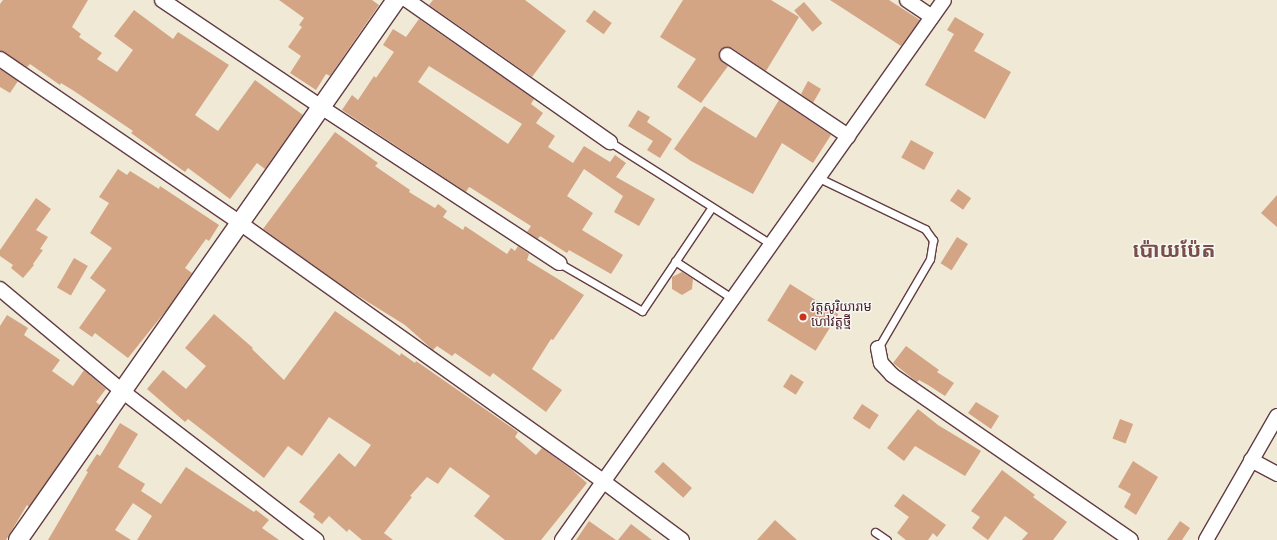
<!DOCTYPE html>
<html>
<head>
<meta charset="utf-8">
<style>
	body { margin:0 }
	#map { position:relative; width:1277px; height:540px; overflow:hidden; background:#f0e9d5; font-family:"Gochi Hand","Noto Sans Khmer",sans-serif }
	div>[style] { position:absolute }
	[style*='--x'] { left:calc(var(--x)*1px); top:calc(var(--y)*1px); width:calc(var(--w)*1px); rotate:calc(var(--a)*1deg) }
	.building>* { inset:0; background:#d3a585; transform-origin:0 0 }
	.roads { filter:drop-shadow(1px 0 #633d44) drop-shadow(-1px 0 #633d44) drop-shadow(0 1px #633d44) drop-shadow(0 -1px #633d44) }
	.service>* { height:7px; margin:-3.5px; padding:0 3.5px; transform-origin:3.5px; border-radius:3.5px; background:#fff }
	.minor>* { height:14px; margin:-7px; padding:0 7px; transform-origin:7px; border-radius:7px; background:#fff }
	.tertiary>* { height:18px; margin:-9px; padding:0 9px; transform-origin:9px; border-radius:9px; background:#fff }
	.dots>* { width:11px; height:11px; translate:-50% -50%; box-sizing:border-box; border:2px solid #f6f6f2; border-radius:50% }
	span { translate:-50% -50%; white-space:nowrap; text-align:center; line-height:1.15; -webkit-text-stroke:3px #f6f6f2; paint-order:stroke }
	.poi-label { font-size:13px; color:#4a1f2b }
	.left { translate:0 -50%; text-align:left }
	.town-label { font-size:21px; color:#7a4e4a; font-weight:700 }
</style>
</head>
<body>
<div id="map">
	<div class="building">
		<i style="clip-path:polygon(3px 0,88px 0,72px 27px,81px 34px,79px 37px,102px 53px,97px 59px,117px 72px,133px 50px,114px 36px,134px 10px,173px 39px,178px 32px,229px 65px,195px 115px,218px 131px,255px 80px,303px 115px,265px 169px,257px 163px,230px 199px,188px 168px,185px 172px,131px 133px,133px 131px,74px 91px,61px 83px,60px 85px,30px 64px,27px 67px,0 51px,0 4px)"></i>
		<i style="clip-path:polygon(279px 0,372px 0,379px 5px,330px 76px,326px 74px,316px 90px,290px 73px,301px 56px,288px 47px,302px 27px,299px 25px,304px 18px)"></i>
		<i style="clip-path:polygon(433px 0,525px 0,566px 31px,532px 77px,429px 5px)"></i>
		<i style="clip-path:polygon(683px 0,771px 0,799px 17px,766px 71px,732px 48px,723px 48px,720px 51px,719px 58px,728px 66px,701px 103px,677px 87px,696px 59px,660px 37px)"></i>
		<i style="clip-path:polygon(830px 0,889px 0,920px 20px,901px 46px)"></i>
		<i style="left:804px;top:2px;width:28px;height:13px;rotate:49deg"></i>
		<i style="left:594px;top:10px;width:22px;height:14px;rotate:36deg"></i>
		<i style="clip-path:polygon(955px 17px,984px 34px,974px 51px,1011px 72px,985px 119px,925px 85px,954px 34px,947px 30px)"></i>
		<i style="clip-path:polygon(evenodd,419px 19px,534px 99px,531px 104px,543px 113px,536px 123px,555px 136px,548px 147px,573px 163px,584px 146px,610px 162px,615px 155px,626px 163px,616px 177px,655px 199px,639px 226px,614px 212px,623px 196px,584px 169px,567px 196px,593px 213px,582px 230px,623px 255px,611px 274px,569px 250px,567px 253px,540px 236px,538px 239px,527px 232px,531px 226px,471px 188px,469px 187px,466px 192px,342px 110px,352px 95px,358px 100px,374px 76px,376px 78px,394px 52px,383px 45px,393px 29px,406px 37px,419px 19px,429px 66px,522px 124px,508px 144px,418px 82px,429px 66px)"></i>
		<i style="clip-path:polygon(0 69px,18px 81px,10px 93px,0 87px)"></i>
		<i style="clip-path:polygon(808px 81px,821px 89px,813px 103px,801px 94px)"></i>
		<i style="clip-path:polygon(779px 100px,831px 135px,813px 163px,782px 143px,753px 194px,691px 161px,674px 149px,704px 106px,756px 138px)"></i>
		<i style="clip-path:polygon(638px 110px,650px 117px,647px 122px,672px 139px,660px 158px,647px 150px,653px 141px,628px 126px)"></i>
		<i style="clip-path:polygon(335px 132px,378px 163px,375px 166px,410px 190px,409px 192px,435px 208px,438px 204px,447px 211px,443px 217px,463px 230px,465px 226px,507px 254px,511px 248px,515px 251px,518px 246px,529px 254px,527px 260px,584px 295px,553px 340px,551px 339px,532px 369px,562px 390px,546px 412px,493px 373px,490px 377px,455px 353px,452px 356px,437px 346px,433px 350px,405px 325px,347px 289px,263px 229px)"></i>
		<i style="left:911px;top:140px;width:26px;height:20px;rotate:29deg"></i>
		<i style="clip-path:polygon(118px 169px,127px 175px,130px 171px,159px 189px,160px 186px,219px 225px,209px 241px,206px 239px,185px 268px,192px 273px,168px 308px,128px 358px,95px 333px,92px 337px,79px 328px,106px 290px,90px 278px,112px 248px,90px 233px,109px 203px,99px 197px)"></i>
		<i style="left:958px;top:189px;width:16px;height:14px;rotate:35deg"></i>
		<i style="clip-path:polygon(1277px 195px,1277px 227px,1261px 213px)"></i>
		<i style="clip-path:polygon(36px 198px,51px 209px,36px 230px,48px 237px,40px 249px,43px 250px,33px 264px,34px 265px,23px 278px,11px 268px,13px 265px,0 256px,0 250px)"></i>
		<i style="left:957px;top:237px;width:13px;height:31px;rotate:32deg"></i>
		<i style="left:74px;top:258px;width:16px;height:34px;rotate:30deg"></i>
		<i style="clip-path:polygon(682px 272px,693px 279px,692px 289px,682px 295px,672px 289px,672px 277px)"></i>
		<i style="left:790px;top:284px;width:57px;height:43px;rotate:32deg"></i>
		<i style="clip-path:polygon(335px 311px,400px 356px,401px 353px,415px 363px,416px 361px,518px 432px,515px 437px,536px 455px,542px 448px,571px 469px,587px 483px,541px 540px,505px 540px,474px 516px,490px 496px,450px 467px,438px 484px,427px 477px,410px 496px,412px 497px,384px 533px,393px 540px,362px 540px,349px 529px,347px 532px,329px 516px,322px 524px,313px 517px,315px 514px,299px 502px,339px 453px,355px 467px,371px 445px,329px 417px,302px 456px,288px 446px,264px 478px,188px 419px,185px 422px,147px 389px,163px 370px,186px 389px,206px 366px,185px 348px,214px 314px,253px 348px,252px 349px,284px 380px)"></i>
		<i style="clip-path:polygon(7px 315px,28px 328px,24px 335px,60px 360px,52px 371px,73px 386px,84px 370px,106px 389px,96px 402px,100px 405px,29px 507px,27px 505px,6px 540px,0 540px,0 326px)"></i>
		<i style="clip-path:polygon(906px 346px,939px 370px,937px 372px,954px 383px,945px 396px,928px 385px,919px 380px,917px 382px,893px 363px)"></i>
		<i style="left:791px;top:374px;width:15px;height:15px;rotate:32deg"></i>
		<i style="clip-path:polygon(976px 402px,999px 416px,991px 429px,968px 413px)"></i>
		<i style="left:862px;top:404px;width:20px;height:17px;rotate:33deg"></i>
		<i style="clip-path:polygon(918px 409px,938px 425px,981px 451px,965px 476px,915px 446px,904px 461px,887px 448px)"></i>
		<i style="left:1120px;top:419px;width:14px;height:21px;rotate:21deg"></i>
		<i style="clip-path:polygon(120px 423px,138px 434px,118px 467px,145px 484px,141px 491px,161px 504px,186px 467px,254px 512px,256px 510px,269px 520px,262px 528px,279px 540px,137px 540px,152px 516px,133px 503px,115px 530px,131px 540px,48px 540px,88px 472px,86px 471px,97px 454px,100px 456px)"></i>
		<i style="clip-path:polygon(1133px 461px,1158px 477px,1136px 515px,1124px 507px,1131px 494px,1118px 487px)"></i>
		<i style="left:663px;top:462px;width:39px;height:13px;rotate:42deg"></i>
		<i style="clip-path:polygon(1002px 470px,1035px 495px,1033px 497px,1067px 522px,1053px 540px,1022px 540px,1028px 533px,1005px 516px,988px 540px,972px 528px,980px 517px,971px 511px)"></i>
		<i style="clip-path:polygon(903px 494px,946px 525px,937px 537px,933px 533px,928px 540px,906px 540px,897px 533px,909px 517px,894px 506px)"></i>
		<i style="clip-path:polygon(775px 520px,797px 540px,757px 540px)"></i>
		<i style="clip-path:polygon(589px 521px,616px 540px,576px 540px)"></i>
		<i style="clip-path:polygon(1180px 521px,1190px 528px,1182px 540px,1167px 540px)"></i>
		<i style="clip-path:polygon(631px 524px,652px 540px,618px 540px)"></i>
	</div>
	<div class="roads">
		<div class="service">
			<i style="--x:610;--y:142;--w:192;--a:32.4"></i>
			<i style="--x:819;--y:178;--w:118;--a:25.7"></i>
			<i style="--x:925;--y:229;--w:14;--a:54"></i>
			<i style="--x:933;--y:240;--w:19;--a:99"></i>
			<i style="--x:930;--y:259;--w:103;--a:120.3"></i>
			<i style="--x:675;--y:261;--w:69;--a:33.2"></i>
			<i style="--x:559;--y:263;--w:96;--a:30"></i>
			<i style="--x:642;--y:311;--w:125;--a:-56.1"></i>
			<i style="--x:875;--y:532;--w:14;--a:34"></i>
		</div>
		<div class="minor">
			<i style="--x:162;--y:0;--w:192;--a:33.9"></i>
			<i style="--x:321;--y:107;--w:285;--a:33.2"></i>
			<i style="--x:407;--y:0;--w:248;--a:35"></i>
			<i style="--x:907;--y:0;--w:30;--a:34"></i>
			<i style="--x:727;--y:55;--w:146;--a:33.8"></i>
			<i style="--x:0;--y:59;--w:291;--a:34.3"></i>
			<i style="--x:240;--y:223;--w:447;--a:35.4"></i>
			<i style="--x:604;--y:482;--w:97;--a:36.6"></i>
			<i style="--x:0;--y:289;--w:159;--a:39.9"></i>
			<i style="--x:122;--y:391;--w:245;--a:37.5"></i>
			<i style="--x:878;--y:348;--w:15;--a:79"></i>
			<i style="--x:881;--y:363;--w:16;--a:47"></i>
			<i style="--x:892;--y:375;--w:290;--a:34.6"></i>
			<i style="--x:1251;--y:460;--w:30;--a:28"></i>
			<i style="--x:562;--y:540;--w:661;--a:-54.72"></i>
			<i style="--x:1206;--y:540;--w:143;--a:-60.2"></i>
		</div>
		<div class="tertiary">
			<i style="--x:18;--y:540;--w:659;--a:-55.01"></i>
		</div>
	</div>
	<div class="dots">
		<i style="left:803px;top:317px;background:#c8321e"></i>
	</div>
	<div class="poi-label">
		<span class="left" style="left:811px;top:317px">វត្តសូរិយារាម<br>ហៅវត្តថ្មី</span>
	</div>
	<div class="town-label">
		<span style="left:1174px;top:254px">ប៉ោយប៉ែត</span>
	</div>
</div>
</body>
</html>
